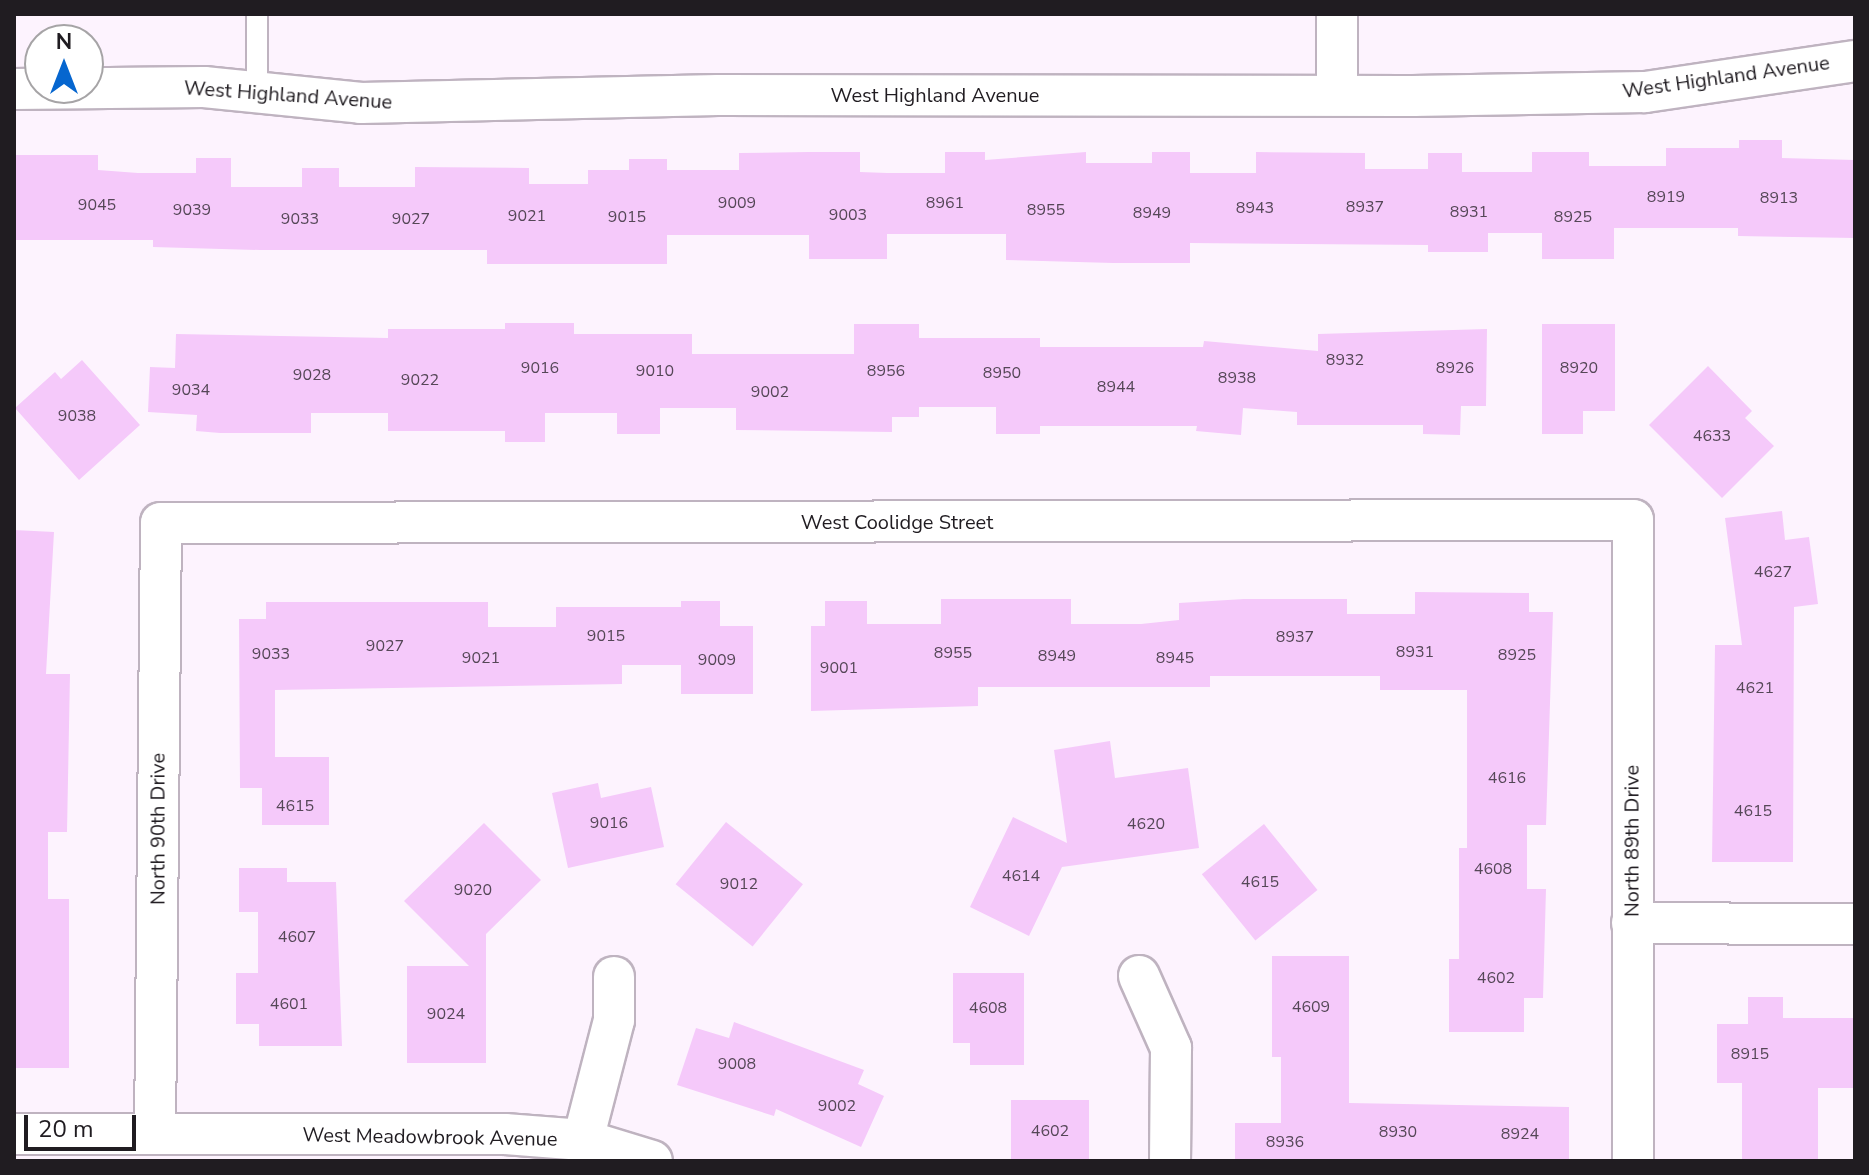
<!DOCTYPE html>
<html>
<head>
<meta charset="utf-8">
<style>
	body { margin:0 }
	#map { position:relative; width:1869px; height:1175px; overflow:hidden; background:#fdf3fe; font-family:"Nunito Sans",sans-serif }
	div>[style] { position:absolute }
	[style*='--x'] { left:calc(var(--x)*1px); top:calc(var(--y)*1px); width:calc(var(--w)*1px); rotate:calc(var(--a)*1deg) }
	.building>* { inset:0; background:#f5c9fa; transform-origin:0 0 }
	.roads { filter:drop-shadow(2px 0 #bfb3c0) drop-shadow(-2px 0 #bfb3c0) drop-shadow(0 2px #bfb3c0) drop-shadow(0 -2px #bfb3c0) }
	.service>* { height:20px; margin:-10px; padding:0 10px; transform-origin:10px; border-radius:10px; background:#fff }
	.minor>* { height:40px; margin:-20px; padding:0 20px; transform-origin:20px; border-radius:20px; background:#fff }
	span { translate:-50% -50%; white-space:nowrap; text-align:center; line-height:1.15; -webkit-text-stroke:6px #fff; paint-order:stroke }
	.number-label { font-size:16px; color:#554757 }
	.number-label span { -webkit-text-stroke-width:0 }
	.street-label { font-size:20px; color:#201c21 }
	.frame { position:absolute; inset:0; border:16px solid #201c21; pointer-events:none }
	.north { position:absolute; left:24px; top:24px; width:80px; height:80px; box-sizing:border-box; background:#fff; border:2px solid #a6a4a6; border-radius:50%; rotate:0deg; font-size:22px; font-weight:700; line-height:32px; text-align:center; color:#201c21 }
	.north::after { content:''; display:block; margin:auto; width:28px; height:36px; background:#0666cf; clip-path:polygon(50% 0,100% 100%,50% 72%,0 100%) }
	.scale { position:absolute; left:24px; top:1115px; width:112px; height:36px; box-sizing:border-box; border:4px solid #201c21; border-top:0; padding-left:10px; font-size:24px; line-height:28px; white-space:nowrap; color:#201c21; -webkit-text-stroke:6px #fff; paint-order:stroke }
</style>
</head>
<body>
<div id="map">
	<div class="building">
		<i style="clip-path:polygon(1739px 140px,1782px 140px,1782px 158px,1855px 160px,1855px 238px,1738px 236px,1738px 228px,1614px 228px,1614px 259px,1542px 259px,1542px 233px,1488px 233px,1488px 252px,1428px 252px,1428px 245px,1190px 243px,1190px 263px,1113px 263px,1006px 260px,1006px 234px,887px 234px,887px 259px,809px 259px,809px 235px,667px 235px,667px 264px,487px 264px,487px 250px,260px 250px,153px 247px,153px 240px,14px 240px,14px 155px,98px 155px,98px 170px,138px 173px,196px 173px,196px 158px,231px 158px,231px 187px,302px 187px,302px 168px,339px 168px,339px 187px,415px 187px,415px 167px,529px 168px,529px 184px,588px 184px,588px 170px,629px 170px,629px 159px,667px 159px,667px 170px,739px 170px,739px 153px,809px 152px,860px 152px,860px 172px,887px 173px,945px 173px,945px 152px,985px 152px,985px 160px,1086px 152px,1086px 163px,1152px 163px,1152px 152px,1190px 152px,1190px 173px,1256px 173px,1256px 152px,1365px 153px,1365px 169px,1428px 169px,1428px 153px,1462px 153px,1462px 172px,1532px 172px,1532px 152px,1589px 152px,1589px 166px,1666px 166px,1666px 148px,1739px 148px)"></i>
		<i style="clip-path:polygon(505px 323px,574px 323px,574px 334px,692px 334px,692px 354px,854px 354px,854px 324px,919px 324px,919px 338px,1040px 338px,1040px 347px,1203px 347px,1204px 341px,1318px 351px,1318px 334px,1487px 329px,1486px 406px,1461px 406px,1460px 435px,1423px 434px,1423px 425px,1297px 425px,1297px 412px,1243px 408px,1241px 435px,1196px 431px,1197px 426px,1040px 426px,1040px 434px,996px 434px,996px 407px,919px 407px,919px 417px,892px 417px,892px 432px,736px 430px,736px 408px,660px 408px,660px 434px,617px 434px,617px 413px,545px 413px,545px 442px,505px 442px,505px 431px,388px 431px,388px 413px,311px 413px,311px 433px,220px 433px,196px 431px,197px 415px,148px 412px,150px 367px,175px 368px,176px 334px,388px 338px,388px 329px,505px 329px)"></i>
		<i style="clip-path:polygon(1542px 324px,1615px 324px,1615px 411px,1583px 411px,1583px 434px,1542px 434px)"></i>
		<i style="clip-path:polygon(82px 360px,140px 425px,79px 480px,15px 408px,55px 372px,61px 379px)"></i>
		<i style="clip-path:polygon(1708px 366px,1752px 411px,1745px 418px,1774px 446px,1722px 498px,1649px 425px)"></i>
		<i style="clip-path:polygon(1782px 511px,1785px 540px,1809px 537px,1818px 604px,1794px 607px,1793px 862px,1712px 862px,1715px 645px,1742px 645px,1725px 518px)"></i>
		<i style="clip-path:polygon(14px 530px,54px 532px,46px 674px,70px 674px,67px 832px,48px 832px,48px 899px,69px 899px,69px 1068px,14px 1068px)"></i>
		<i style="clip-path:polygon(1415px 592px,1529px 593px,1529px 612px,1553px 612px,1546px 825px,1527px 825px,1527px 889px,1546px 889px,1543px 998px,1524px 998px,1524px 1032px,1449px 1032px,1449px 959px,1459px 959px,1459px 848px,1467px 848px,1467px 690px,1380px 690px,1380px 676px,1210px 676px,1210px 687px,978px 687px,978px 706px,811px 711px,811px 626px,825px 626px,825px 601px,867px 601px,867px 624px,941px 624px,941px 599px,1071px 599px,1071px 624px,1141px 624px,1179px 620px,1179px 603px,1244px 599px,1347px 599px,1347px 614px,1415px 614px)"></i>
		<i style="clip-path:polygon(681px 601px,720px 601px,720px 626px,753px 626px,753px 694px,681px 694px,681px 665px,622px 665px,622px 684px,275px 690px,275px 757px,329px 757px,329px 825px,262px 825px,262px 788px,240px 788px,239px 619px,266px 619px,266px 602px,488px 602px,488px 627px,556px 627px,556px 607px,681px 607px)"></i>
		<i style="clip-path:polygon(1110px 741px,1115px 778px,1188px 768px,1199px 848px,1062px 867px,1029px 936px,970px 907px,1013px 817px,1067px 843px,1054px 750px)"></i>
		<i style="clip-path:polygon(598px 783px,601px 798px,651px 787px,664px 847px,568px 868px,552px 793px)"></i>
		<i style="left:726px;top:822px;width:99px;height:80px;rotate:39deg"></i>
		<i style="clip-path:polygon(484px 823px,541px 880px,486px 934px,486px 1063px,407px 1063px,407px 966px,469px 966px,404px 901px)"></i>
		<i style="left:1264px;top:824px;width:85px;height:80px;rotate:51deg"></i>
		<i style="clip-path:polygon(239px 868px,287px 868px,287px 882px,336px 882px,342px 1046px,259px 1046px,259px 1024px,236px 1024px,236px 973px,258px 973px,258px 912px,239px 912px)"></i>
		<i style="clip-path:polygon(1272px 956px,1349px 956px,1349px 1103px,1569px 1107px,1569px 1161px,1235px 1161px,1235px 1123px,1281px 1123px,1281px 1057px,1272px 1057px)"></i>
		<i style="clip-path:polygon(953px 973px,1024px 973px,1024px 1065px,970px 1065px,970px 1043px,953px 1043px)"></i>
		<i style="clip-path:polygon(1748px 997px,1783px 997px,1783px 1018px,1855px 1018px,1855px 1088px,1818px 1088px,1818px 1161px,1742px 1161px,1742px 1083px,1717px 1083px,1717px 1024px,1748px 1024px)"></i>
		<i style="clip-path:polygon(734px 1022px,864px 1070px,858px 1084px,884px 1096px,861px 1147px,776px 1109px,774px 1116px,677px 1085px,696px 1028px,729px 1038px)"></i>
		<i style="left:1011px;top:1100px;width:78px;height:61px"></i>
	</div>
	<div class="roads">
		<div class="service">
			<i style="--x:257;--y:14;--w:81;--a:90"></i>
		</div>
		<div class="minor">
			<i style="--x:1337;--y:14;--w:80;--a:90"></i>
			<i style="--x:14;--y:89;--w:190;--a:-0.6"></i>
			<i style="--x:204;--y:87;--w:158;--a:5.8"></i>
			<i style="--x:361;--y:103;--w:357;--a:-1.3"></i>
			<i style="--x:718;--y:95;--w:695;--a:0.08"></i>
			<i style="--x:1413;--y:96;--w:232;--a:-1"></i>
			<i style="--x:1645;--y:92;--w:212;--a:-8.4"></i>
			<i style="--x:1632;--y:923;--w:223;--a:0.3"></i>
			<i style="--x:1139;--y:976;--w:79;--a:66"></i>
			<i style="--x:1171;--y:1048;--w:113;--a:90.5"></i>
			<i style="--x:14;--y:1134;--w:491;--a:0"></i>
			<i style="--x:505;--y:1134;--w:78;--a:4.4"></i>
			<i style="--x:583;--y:1140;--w:72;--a:16.9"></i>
			<i style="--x:155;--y:1134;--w:611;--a:-89.44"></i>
			<i style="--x:161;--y:523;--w:1472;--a:-0.12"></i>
			<i style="--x:1633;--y:520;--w:641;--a:90"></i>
			<i style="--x:583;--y:1140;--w:124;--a:-75.5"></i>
			<i style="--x:614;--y:1020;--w:43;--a:-90"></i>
		</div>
	</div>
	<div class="number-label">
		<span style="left:1666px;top:197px">8919</span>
		<span style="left:1779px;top:198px">8913</span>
		<span style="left:737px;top:203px">9009</span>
		<span style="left:945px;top:203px">8961</span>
		<span style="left:97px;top:205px">9045</span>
		<span style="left:1365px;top:207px">8937</span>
		<span style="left:1255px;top:208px">8943</span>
		<span style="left:192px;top:210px">9039</span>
		<span style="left:1046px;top:210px">8955</span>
		<span style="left:1469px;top:212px">8931</span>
		<span style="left:1152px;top:213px">8949</span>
		<span style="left:848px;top:215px">9003</span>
		<span style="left:527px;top:216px">9021</span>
		<span style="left:627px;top:217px">9015</span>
		<span style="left:1573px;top:217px">8925</span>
		<span style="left:300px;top:219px">9033</span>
		<span style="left:411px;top:219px">9027</span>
		<span style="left:1345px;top:360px">8932</span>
		<span style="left:540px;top:368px">9016</span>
		<span style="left:1455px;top:368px">8926</span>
		<span style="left:1579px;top:368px">8920</span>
		<span style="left:655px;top:371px">9010</span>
		<span style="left:886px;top:371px">8956</span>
		<span style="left:1002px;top:373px">8950</span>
		<span style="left:312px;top:375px">9028</span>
		<span style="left:1237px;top:378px">8938</span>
		<span style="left:420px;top:380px">9022</span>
		<span style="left:1116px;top:387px">8944</span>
		<span style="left:191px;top:390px">9034</span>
		<span style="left:770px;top:392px">9002</span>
		<span style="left:77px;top:416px">9038</span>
		<span style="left:1712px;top:436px">4633</span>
		<span style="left:1773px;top:572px">4627</span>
		<span style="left:606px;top:636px">9015</span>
		<span style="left:1295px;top:637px">8937</span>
		<span style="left:385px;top:646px">9027</span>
		<span style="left:1415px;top:652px">8931</span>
		<span style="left:953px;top:653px">8955</span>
		<span style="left:271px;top:654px">9033</span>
		<span style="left:1517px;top:655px">8925</span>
		<span style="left:1057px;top:656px">8949</span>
		<span style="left:481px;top:658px">9021</span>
		<span style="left:1175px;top:658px">8945</span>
		<span style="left:717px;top:660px">9009</span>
		<span style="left:839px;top:668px">9001</span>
		<span style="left:1755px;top:688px">4621</span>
		<span style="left:1507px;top:778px">4616</span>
		<span style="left:295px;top:806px">4615</span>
		<span style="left:1753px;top:811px">4615</span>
		<span style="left:609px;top:823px">9016</span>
		<span style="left:1146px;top:824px">4620</span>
		<span style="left:1493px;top:869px">4608</span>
		<span style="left:1021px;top:876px">4614</span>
		<span style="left:1260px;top:882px">4615</span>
		<span style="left:739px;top:884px">9012</span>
		<span style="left:473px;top:890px">9020</span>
		<span style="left:297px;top:937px">4607</span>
		<span style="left:1496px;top:978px">4602</span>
		<span style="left:289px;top:1004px">4601</span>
		<span style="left:1311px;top:1007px">4609</span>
		<span style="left:988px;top:1008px">4608</span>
		<span style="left:446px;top:1014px">9024</span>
		<span style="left:1750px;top:1054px">8915</span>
		<span style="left:737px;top:1064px">9008</span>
		<span style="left:837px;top:1106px">9002</span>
		<span style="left:1050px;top:1131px">4602</span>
		<span style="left:1398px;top:1132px">8930</span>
		<span style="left:1520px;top:1134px">8924</span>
		<span style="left:1285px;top:1142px">8936</span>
	</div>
	<div class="street-label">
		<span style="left:1726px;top:77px;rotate:-8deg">West Highland Avenue</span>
		<span style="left:288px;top:95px;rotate:4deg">West Highland Avenue</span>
		<span style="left:935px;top:95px">West Highland Avenue</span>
		<span style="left:897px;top:522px">West Coolidge Street</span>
		<span style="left:158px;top:829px;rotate:-90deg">North 90th Drive</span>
		<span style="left:1632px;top:841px;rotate:-90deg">North 89th Drive</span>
		<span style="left:430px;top:1137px;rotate:1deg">West Meadowbrook Avenue</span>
	</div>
	<div class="frame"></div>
	<div class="north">N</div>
	<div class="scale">20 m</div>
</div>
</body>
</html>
